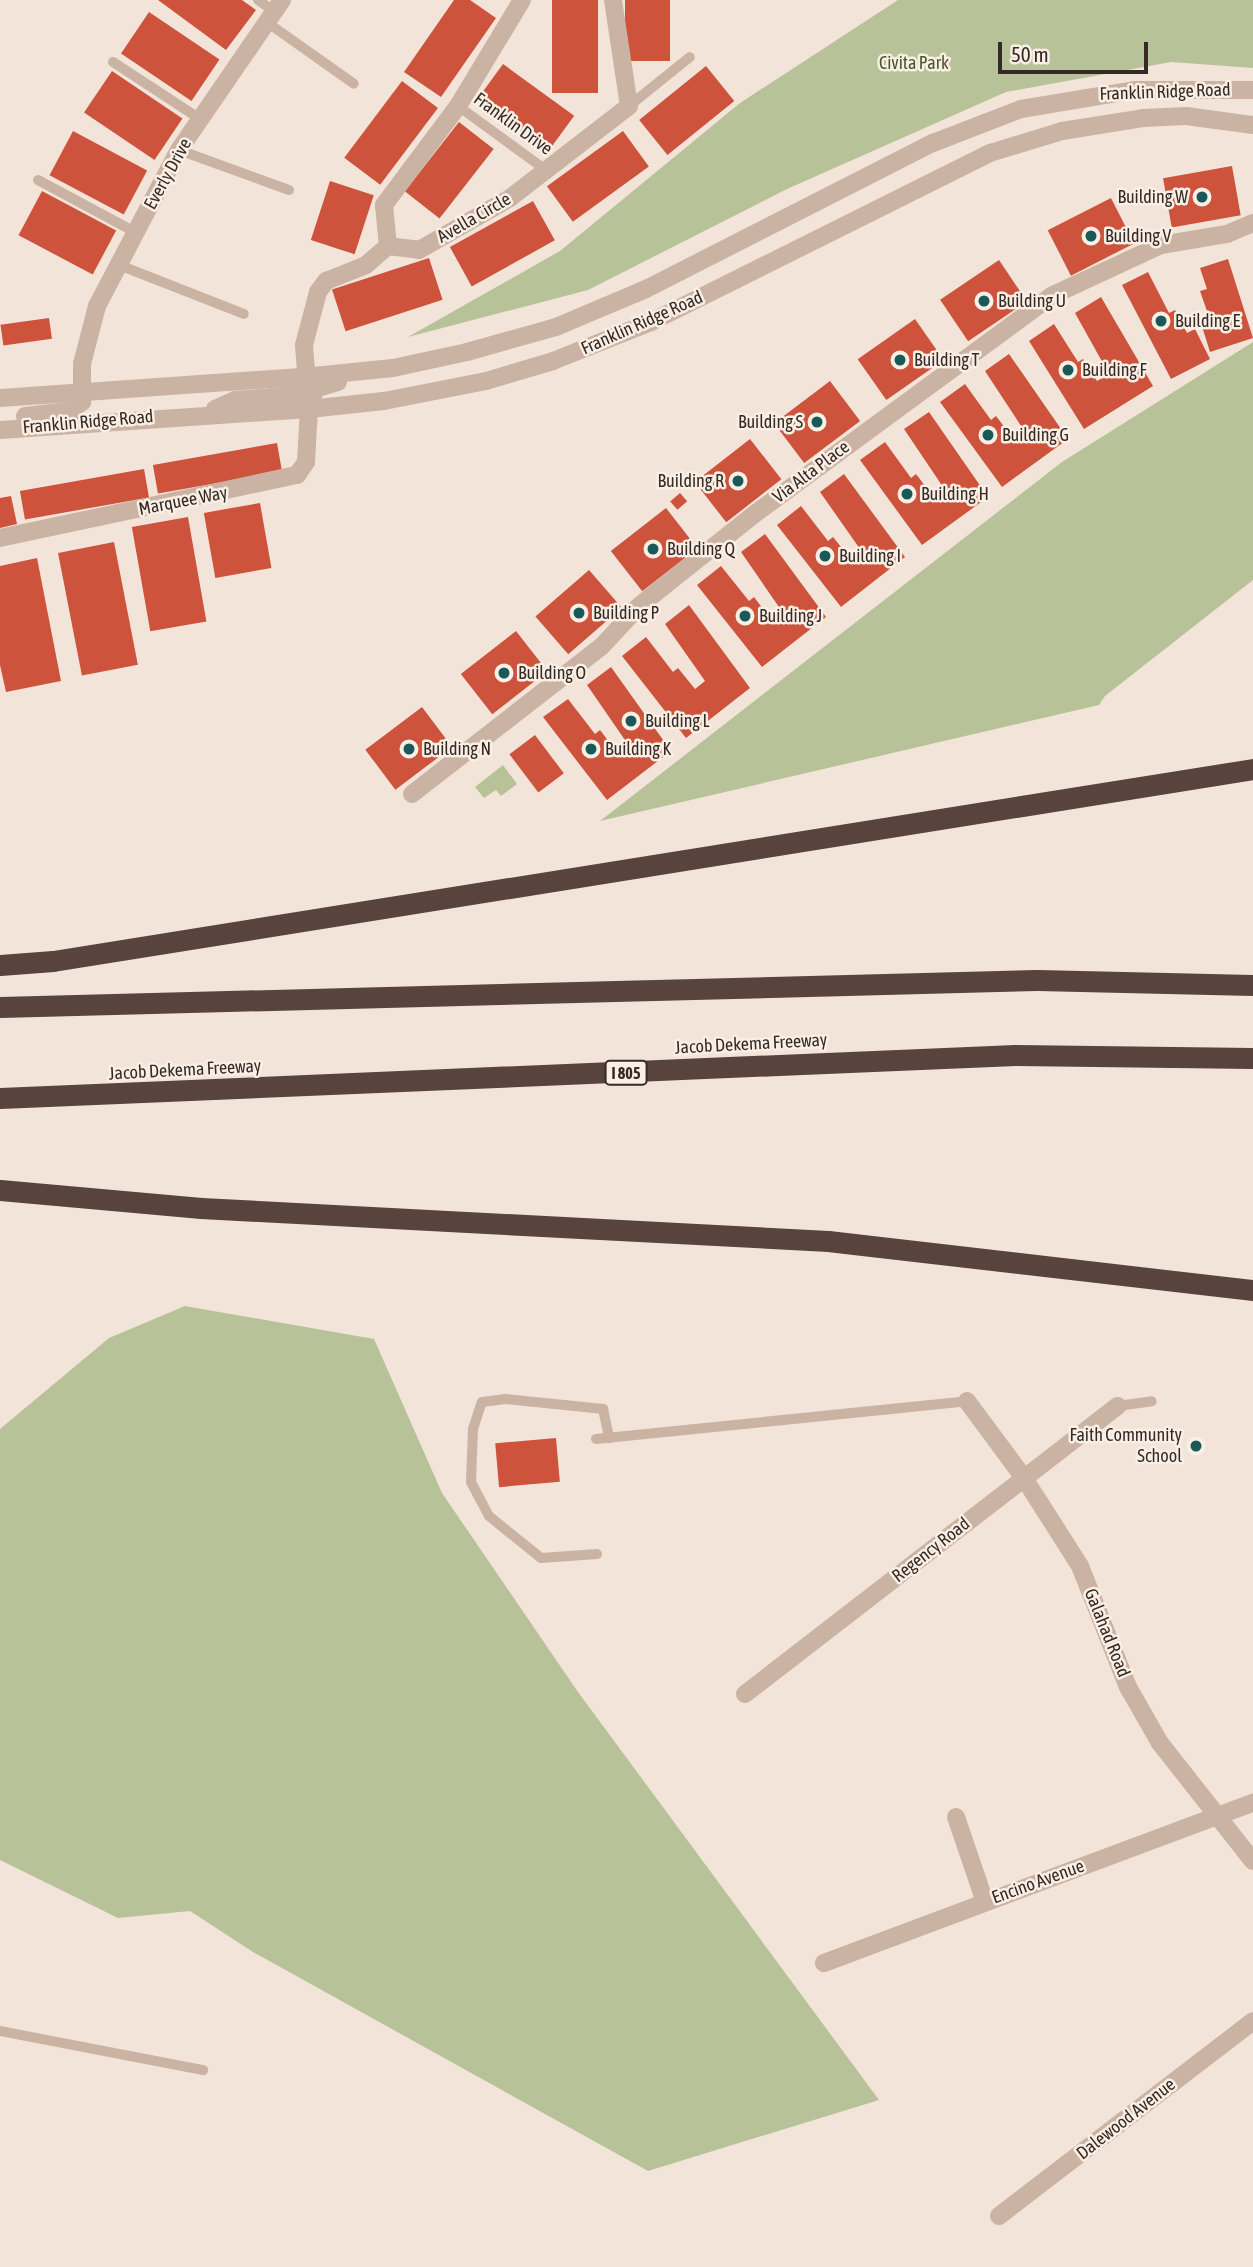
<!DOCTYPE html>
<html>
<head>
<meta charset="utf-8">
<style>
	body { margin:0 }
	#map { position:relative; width:1253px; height:2267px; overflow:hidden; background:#f3e4d9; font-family:"Asap Condensed",sans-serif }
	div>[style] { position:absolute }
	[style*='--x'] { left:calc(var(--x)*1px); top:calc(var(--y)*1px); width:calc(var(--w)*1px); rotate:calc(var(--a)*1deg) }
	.green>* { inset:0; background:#b8c298 }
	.building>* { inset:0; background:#cd533c; transform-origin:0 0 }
	.service>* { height:10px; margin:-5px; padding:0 5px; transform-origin:5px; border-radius:5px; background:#cbb3a4 }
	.minor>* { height:18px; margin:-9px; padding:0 9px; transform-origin:9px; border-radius:9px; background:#cbb3a4 }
	.tertiary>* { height:18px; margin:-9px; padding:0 9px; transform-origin:9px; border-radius:9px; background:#cbb3a4 }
	.motorway>* { height:21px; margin:-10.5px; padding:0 10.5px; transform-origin:10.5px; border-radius:10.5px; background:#58433d }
	.dots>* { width:19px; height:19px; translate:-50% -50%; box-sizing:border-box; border:4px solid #faefe5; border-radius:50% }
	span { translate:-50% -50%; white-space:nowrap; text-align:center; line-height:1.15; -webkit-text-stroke:5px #faefe5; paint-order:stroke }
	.shield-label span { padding:2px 5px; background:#faefe5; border:2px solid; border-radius:5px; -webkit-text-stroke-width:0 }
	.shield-label { font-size:16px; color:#362a26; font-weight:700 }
	.park-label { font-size:18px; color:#495628 }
	.street-label { font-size:18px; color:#362a26 }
	.poi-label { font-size:18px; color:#362a26 }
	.right { translate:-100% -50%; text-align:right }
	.left { translate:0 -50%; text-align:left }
	.scale { position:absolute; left:998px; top:42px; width:150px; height:32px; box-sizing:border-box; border:4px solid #362a26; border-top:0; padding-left:9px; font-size:21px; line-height:24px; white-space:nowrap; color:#362a26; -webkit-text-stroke:5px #faefe5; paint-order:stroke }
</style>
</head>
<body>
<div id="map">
	<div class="green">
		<i style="clip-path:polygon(898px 0,1253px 0,1253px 68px,1171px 62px,1006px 92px,787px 189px,588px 290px,408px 337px,560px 251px,740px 103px)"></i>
		<i style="clip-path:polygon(1253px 342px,1253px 580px,1105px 696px,1099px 705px,600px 821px,1062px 462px)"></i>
		<i style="clip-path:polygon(503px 765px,517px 784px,501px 796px,496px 790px,484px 798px,475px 787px)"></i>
		<i style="clip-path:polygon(185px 1306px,374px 1339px,442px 1493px,578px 1692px,879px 2100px,648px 2171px,253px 1952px,190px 1911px,118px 1918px,0 1860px,0 1429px,109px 1338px)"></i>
	</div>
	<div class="building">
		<i style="clip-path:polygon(158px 0,242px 0,256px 10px,226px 50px)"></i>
		<i style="clip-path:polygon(454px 0,470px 0,496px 18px,441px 97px,404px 72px)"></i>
		<i style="left:552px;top:0;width:46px;height:93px"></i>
		<i style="left:625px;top:0;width:45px;height:61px"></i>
		<i style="left:149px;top:12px;width:85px;height:50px;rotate:34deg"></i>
		<i style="left:503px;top:64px;width:88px;height:44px;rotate:36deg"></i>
		<i style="left:706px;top:66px;width:45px;height:86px;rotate:51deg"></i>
		<i style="left:112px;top:71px;width:85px;height:50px;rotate:34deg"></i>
		<i style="left:402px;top:81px;width:45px;height:96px;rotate:37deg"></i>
		<i style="left:459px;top:122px;width:44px;height:88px;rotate:38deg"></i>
		<i style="left:73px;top:131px;width:84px;height:50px;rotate:28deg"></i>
		<i style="left:623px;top:131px;width:44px;height:94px;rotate:54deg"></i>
		<i style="left:1232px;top:166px;width:50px;height:70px;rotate:80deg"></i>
		<i style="left:330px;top:181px;width:46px;height:62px;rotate:18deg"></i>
		<i style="left:42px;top:191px;width:84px;height:50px;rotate:28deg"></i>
		<i style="left:1111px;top:198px;width:51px;height:71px;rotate:63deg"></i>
		<i style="left:533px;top:201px;width:45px;height:95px;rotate:61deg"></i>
		<i style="left:429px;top:258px;width:44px;height:102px;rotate:72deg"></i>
		<i style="clip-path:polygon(1228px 259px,1253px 338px,1210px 352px,1200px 320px,1209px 317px,1200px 291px,1207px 289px,1200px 268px)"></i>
		<i style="left:999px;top:260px;width:50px;height:71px;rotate:56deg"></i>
		<i style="clip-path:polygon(1148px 272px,1169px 313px,1175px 310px,1187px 333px,1195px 329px,1210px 359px,1171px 379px,1122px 285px)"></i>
		<i style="clip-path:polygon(1101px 297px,1153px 386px,1084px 429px,1029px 341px,1054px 324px,1078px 362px,1083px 359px,1097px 381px,1109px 374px,1075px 313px)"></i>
		<i style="left:49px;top:318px;width:21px;height:49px;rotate:82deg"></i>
		<i style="left:915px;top:319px;width:50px;height:70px;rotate:55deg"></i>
		<i style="clip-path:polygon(1009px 354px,1068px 439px,1002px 487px,940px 402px,965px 384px,991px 420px,996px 416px,1012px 437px,1023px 429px,985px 371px)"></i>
		<i style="left:830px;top:381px;width:50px;height:70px;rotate:53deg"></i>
		<i style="clip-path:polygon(929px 412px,988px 497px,922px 545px,860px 460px,885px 442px,911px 478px,916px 474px,932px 495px,937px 492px,943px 487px,904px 429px)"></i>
		<i style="left:750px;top:439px;width:51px;height:70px;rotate:52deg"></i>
		<i style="left:277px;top:443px;width:29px;height:126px;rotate:80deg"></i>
		<i style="left:144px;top:469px;width:29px;height:126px;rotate:80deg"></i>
		<i style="clip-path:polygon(844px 474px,905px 557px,841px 607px,777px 525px,801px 506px,828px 541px,833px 537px,850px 558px,860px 549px,820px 492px)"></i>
		<i style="left:680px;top:493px;width:11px;height:13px;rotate:49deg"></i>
		<i style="clip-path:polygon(11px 496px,17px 524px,0 528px,0 498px)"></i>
		<i style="left:260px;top:503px;width:66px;height:57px;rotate:80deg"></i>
		<i style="left:666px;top:508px;width:51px;height:70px;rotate:52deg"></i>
		<i style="left:188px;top:517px;width:106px;height:57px;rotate:80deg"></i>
		<i style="clip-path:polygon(765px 534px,826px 617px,762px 667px,697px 585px,721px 566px,749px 601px,754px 597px,770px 618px,781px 610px,741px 552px)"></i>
		<i style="left:114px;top:542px;width:125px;height:57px;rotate:79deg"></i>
		<i style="clip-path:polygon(37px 558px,61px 681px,6px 692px,0 665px,0 566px)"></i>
		<i style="left:589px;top:570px;width:50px;height:71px;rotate:49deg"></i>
		<i style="clip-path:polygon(689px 605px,750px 688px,686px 738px,622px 656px,646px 637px,673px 672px,678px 668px,695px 689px,705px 681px,665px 624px)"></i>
		<i style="left:516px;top:631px;width:51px;height:70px;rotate:52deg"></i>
		<i style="clip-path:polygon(611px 667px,671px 751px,607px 800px,543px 717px,568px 699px,595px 734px,600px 730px,616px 751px,627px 743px,587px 685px)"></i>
		<i style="left:422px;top:707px;width:50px;height:71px;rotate:53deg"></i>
		<i style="left:535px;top:735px;width:48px;height:32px;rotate:53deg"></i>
		<i style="left:556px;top:1438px;width:44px;height:61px;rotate:85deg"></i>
	</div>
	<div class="service">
		<i style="--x:258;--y:0;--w:21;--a:35"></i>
		<i style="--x:268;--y:23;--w:105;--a:35.3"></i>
		<i style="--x:113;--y:62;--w:104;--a:33.2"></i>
		<i style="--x:458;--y:106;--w:110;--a:36.1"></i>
		<i style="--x:629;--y:106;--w:78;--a:-38.8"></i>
		<i style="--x:179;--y:150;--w:117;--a:20"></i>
		<i style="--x:38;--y:180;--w:110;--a:28.2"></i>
		<i style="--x:119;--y:265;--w:134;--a:21.4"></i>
		<i style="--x:1118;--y:1406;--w:34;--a:-8"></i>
		<i style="--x:596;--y:1439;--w:373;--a:-5.8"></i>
		<i style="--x:597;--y:1554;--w:56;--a:175.9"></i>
		<i style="--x:541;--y:1558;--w:67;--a:-141.1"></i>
		<i style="--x:489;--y:1516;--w:38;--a:-118"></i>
		<i style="--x:471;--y:1482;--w:53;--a:-87.8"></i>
		<i style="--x:473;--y:1429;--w:28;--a:-72"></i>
		<i style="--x:482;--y:1402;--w:24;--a:-7"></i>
		<i style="--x:506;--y:1399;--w:98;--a:5.9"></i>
		<i style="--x:603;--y:1409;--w:30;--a:78"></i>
		<i style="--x:0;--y:2031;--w:207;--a:10.9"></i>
	</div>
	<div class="minor">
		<i style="--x:522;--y:0;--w:124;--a:121.1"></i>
		<i style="--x:458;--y:106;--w:124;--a:126.8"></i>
		<i style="--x:384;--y:205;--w:41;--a:84.4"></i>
		<i style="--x:388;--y:246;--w:31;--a:7"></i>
		<i style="--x:419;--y:250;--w:105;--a:-29.7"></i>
		<i style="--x:510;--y:198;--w:150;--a:-37.7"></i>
		<i style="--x:629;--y:106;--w:107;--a:-98.6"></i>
		<i style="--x:82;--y:364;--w:60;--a:-75.5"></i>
		<i style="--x:97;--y:306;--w:176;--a:-62.3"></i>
		<i style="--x:179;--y:150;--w:182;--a:-55.5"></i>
		<i style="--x:0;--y:538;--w:304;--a:-12"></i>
		<i style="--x:297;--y:475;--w:16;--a:-55"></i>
		<i style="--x:306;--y:462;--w:53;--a:-86.8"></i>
		<i style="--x:309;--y:409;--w:64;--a:-94.5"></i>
		<i style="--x:304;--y:345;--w:55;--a:-75.2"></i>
		<i style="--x:318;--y:292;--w:14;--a:-54"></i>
		<i style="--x:326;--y:281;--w:43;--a:-21.8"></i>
		<i style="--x:366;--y:265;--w:29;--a:-41"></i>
		<i style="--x:412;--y:794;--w:241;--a:-37.9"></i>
		<i style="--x:602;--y:646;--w:54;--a:-47.2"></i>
		<i style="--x:639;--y:606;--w:149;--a:-38.5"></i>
		<i style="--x:756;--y:513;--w:366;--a:-36.3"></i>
		<i style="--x:1051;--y:296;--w:121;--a:-24.9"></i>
		<i style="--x:1161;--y:245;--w:67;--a:-9.5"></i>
		<i style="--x:1227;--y:234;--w:28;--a:-23"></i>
		<i style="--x:967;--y:1401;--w:96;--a:53.5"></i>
		<i style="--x:1024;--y:1478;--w:104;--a:57.5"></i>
		<i style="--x:1080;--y:1566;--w:130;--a:68.4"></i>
		<i style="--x:1128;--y:1687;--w:64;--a:60.3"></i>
		<i style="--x:1160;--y:1743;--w:150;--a:51.8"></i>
		<i style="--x:745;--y:1694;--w:471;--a:-37.7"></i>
		<i style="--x:956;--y:1817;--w:90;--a:71.2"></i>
		<i style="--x:824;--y:1963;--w:458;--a:-20.5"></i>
		<i style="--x:999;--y:2216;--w:320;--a:-37.5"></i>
	</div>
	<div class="tertiary">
		<i style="--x:0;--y:398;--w:315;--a:-4"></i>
		<i style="--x:314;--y:376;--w:79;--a:-5.8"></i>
		<i style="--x:393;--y:368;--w:76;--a:-12.2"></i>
		<i style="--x:467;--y:352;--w:92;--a:-15.7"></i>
		<i style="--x:556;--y:327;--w:98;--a:-22.9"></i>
		<i style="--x:646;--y:289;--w:322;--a:-27"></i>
		<i style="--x:933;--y:143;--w:94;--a:-21.1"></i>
		<i style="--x:1021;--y:109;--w:115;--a:-9.5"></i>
		<i style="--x:1134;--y:90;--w:119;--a:0"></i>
		<i style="--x:215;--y:409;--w:22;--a:-24"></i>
		<i style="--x:235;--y:400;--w:61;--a:-4.7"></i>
		<i style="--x:296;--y:395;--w:21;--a:-59"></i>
		<i style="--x:309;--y:409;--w:21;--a:-73"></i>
		<i style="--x:315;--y:389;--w:24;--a:-17"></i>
		<i style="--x:25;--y:416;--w:44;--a:-6.5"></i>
		<i style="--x:69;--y:411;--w:16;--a:-35"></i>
		<i style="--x:82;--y:402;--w:38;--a:-90"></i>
		<i style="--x:0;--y:430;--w:310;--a:-3.9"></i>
		<i style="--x:309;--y:409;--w:75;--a:-6.1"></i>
		<i style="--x:384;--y:401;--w:104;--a:-11.1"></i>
		<i style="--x:486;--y:381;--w:70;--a:-16.6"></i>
		<i style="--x:553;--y:361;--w:105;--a:-21.7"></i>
		<i style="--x:651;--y:322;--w:379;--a:-26.5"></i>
		<i style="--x:990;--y:153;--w:75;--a:-17"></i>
		<i style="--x:1062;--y:131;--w:82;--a:-9.1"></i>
		<i style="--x:1143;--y:118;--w:43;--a:-2.7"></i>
		<i style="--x:1186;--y:116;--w:68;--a:7.7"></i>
	</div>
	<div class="motorway">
		<i style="--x:0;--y:965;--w:53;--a:-4.3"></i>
		<i style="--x:53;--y:961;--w:1215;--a:-9.09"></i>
		<i style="--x:0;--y:1007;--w:1037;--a:-1.49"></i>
		<i style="--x:1037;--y:980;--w:216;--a:1.3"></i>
		<i style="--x:0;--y:1098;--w:1016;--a:-2.43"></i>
		<i style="--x:1015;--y:1055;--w:238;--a:0.7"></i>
		<i style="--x:0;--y:1190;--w:202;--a:5.1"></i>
		<i style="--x:201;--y:1208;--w:628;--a:3.01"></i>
		<i style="--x:828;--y:1241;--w:428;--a:6.6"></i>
	</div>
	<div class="dots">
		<i style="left:1202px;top:197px;background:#195a59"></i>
		<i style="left:1091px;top:236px;background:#195a59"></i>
		<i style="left:984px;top:301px;background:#195a59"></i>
		<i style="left:1161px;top:321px;background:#195a59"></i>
		<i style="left:900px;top:360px;background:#195a59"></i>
		<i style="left:1068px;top:370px;background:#195a59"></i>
		<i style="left:817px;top:422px;background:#195a59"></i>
		<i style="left:988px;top:435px;background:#195a59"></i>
		<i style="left:738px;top:481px;background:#195a59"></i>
		<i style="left:907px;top:494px;background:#195a59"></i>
		<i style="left:653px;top:549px;background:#195a59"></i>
		<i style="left:825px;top:556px;background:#195a59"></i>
		<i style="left:579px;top:613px;background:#195a59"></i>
		<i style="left:745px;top:616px;background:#195a59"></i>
		<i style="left:504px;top:673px;background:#195a59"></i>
		<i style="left:631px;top:721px;background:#195a59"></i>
		<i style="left:409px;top:749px;background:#195a59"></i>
		<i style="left:591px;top:749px;background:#195a59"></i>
		<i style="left:1196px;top:1446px;background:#195a59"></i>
	</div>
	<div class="shield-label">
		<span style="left:626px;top:1073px">I 805</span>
	</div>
	<div class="park-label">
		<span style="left:914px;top:63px">Civita Park</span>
	</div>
	<div class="street-label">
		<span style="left:1165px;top:92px;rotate:-2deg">Franklin Ridge Road</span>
		<span style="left:513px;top:124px;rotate:36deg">Franklin Drive</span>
		<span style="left:168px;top:174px;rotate:-61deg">Everly Drive</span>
		<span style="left:474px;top:218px;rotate:-30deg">Avella Circle</span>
		<span style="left:642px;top:323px;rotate:-24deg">Franklin Ridge Road</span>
		<span style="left:88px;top:422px;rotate:-5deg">Franklin Ridge Road</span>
		<span style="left:811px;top:472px;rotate:-37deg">Via Alta Place</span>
		<span style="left:183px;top:501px;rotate:-11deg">Marquee Way</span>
		<span style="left:751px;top:1044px;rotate:-3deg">Jacob Dekema Freeway</span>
		<span style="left:185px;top:1070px;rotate:-3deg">Jacob Dekema Freeway</span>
		<span style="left:931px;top:1550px;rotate:-38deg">Regency Road</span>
		<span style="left:1107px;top:1633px;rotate:68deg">Galahad Road</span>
		<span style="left:1038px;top:1882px;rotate:-20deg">Encino Avenue</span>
		<span style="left:1126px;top:2119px;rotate:-38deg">Dalewood Avenue</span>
	</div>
	<div class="poi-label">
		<span class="right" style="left:1188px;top:197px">Building W</span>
		<span class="left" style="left:1105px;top:236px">Building V</span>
		<span class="left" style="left:998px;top:301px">Building U</span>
		<span class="left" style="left:1175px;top:321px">Building E</span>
		<span class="left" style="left:914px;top:360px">Building T</span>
		<span class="left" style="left:1082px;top:370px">Building F</span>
		<span class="right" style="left:803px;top:422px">Building S</span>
		<span class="left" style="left:1002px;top:435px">Building G</span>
		<span class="right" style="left:724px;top:481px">Building R</span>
		<span class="left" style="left:921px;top:494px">Building H</span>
		<span class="left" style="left:667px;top:549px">Building Q</span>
		<span class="left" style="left:839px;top:556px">Building I</span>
		<span class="left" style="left:593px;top:613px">Building P</span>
		<span class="left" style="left:759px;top:616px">Building J</span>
		<span class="left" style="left:518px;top:673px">Building O</span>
		<span class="left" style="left:645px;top:721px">Building L</span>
		<span class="left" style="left:423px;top:749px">Building N</span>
		<span class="left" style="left:605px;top:749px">Building K</span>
		<span class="right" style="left:1182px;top:1446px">Faith Community<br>School</span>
	</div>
	<div class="scale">50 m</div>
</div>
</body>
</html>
